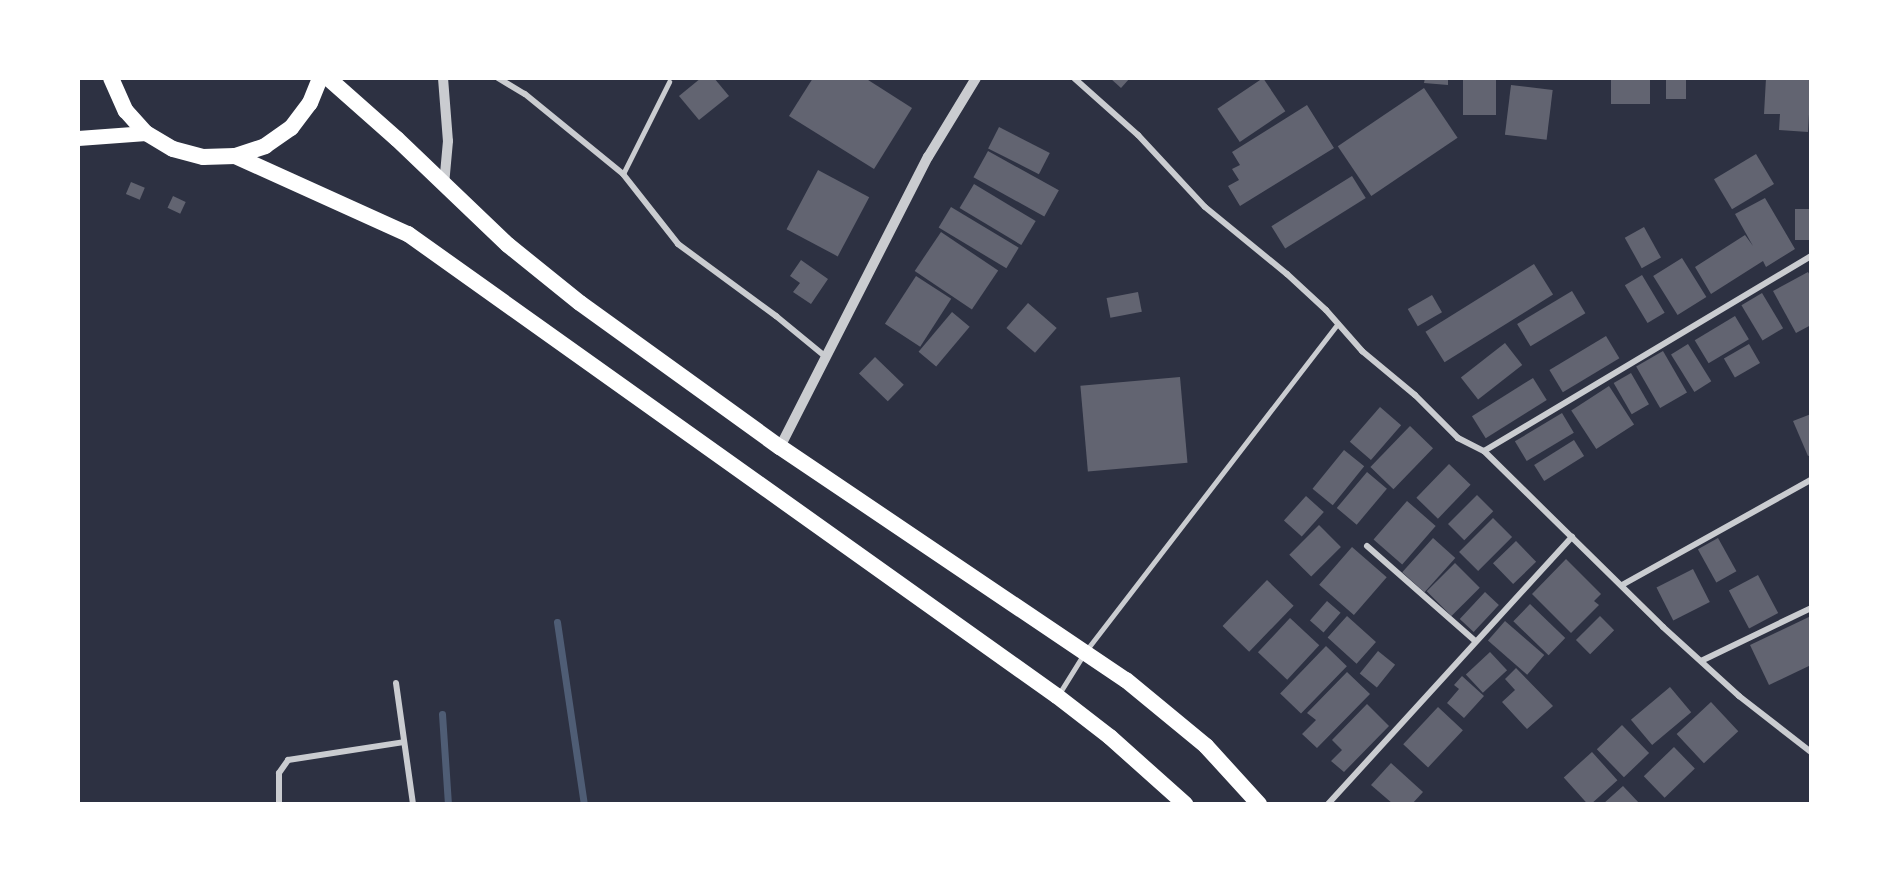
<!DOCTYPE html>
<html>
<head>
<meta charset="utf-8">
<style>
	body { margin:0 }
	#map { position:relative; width:1889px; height:882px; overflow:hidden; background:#2d3142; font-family:Figtree,sans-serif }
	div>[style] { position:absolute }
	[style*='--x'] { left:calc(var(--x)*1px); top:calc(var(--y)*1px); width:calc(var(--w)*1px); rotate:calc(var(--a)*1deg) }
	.stream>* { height:7px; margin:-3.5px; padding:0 3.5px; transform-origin:3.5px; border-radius:3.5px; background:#4f5d75 }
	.building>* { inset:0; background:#626471; transform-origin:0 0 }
	.service>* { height:4.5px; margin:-2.25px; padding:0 2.25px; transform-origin:2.25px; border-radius:2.25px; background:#caccd0 }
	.minor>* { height:6px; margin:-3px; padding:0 3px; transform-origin:3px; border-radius:3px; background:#caccd0 }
	.tertiary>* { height:10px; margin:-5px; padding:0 5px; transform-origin:5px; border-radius:5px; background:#caccd0 }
	.primary>* { height:15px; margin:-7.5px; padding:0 7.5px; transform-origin:7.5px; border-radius:7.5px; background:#fff }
	.trunk>* { height:16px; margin:-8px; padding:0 8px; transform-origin:8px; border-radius:8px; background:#fff }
	span { translate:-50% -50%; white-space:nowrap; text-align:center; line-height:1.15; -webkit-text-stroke:4.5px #fff; paint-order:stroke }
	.frame { position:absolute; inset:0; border:80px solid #fff; pointer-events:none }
</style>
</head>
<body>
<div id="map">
	<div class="stream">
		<i style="--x:557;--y:622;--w:184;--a:81.6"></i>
		<i style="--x:442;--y:714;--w:90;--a:86.2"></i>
	</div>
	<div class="building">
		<i style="clip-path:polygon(701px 78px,714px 78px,729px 96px,699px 120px,679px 96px)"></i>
		<i style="clip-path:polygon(813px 78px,865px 78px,912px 108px,874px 169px,789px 116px)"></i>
		<i style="clip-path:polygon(1110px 78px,1130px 78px,1121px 88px)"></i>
		<i style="left:1263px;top:78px;width:40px;height:55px;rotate:56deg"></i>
		<i style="clip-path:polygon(1425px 78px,1448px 78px,1448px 85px,1424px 83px)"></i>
		<i style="left:1463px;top:78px;width:33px;height:37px"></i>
		<i style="left:1611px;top:78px;width:39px;height:26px"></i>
		<i style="left:1666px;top:78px;width:20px;height:21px"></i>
		<i style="clip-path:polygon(1766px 78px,1811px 78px,1808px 132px,1779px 130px,1780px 114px,1764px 114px)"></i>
		<i style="left:1511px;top:85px;width:42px;height:50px;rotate:7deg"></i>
		<i style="left:1424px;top:88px;width:60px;height:104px;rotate:56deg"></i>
		<i style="clip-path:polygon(1307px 105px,1334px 148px,1240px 206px,1228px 186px,1239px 180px,1232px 169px,1240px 165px,1232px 152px)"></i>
		<i style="left:999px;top:127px;width:57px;height:24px;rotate:27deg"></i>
		<i style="left:988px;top:151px;width:81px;height:30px;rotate:29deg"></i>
		<i style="left:1756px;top:154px;width:35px;height:49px;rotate:59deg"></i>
		<i style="left:818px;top:170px;width:58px;height:67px;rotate:28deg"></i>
		<i style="left:1352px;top:176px;width:26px;height:95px;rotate:58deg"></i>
		<i style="left:131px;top:182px;width:15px;height:13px;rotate:23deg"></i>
		<i style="left:974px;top:184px;width:72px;height:28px;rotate:31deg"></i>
		<i style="left:173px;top:196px;width:14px;height:13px;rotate:25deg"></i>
		<i style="clip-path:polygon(1765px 198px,1795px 249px,1766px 267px,1763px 261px,1711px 294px,1695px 267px,1745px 235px,1753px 246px,1735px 214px)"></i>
		<i style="left:951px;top:207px;width:79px;height:24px;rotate:31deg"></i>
		<i style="left:1811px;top:209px;width:31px;height:16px;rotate:90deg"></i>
		<i style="left:1644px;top:227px;width:35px;height:22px;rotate:61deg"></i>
		<i style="left:941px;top:232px;width:69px;height:47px;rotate:34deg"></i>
		<i style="left:1682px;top:258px;width:46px;height:34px;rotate:58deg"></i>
		<i style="clip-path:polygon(801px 260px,828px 279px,811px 304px,793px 292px,800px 283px,790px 276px)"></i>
		<i style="left:1534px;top:264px;width:36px;height:128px;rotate:58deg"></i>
		<i style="clip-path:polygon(1808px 272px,1811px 277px,1811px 325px,1796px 333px,1773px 291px)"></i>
		<i style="left:1642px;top:275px;width:44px;height:20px;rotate:59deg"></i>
		<i style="left:916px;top:276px;width:42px;height:57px;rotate:33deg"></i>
		<i style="left:1572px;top:291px;width:26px;height:64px;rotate:59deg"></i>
		<i style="left:1138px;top:292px;width:20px;height:32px;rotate:79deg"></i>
		<i style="left:1762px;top:293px;width:41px;height:24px;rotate:59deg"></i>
		<i style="left:1432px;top:295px;width:20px;height:28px;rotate:60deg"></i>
		<i style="left:1028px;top:303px;width:38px;height:33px;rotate:41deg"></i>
		<i style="left:952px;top:312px;width:23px;height:52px;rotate:40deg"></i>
		<i style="left:1735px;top:316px;width:27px;height:47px;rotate:59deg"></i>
		<i style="left:1606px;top:336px;width:26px;height:66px;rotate:59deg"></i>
		<i style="left:1505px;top:343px;width:28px;height:56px;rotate:52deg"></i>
		<i style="left:1688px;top:344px;width:44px;height:20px;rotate:58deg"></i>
		<i style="left:1749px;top:344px;width:22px;height:29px;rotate:60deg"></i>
		<i style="left:1663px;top:351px;width:48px;height:31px;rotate:60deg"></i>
		<i style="left:875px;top:357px;width:40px;height:23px;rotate:44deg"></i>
		<i style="left:1631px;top:373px;width:36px;height:20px;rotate:60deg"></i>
		<i style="left:1180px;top:377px;width:86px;height:100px;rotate:85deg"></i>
		<i style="left:1533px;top:378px;width:26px;height:72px;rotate:58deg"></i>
		<i style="left:1609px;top:386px;width:46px;height:45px;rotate:57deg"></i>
		<i style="left:1380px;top:407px;width:28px;height:46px;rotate:41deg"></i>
		<i style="left:1562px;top:413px;width:23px;height:55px;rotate:59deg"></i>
		<i style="clip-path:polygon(1811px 414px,1811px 455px,1808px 456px,1793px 421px)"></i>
		<i style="left:1410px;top:426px;width:32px;height:57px;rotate:44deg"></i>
		<i style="left:1574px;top:440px;width:19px;height:47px;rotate:58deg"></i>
		<i style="left:1344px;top:450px;width:26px;height:50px;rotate:39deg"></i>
		<i style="left:1449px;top:464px;width:30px;height:47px;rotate:44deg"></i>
		<i style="left:1367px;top:472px;width:26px;height:47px;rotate:40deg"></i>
		<i style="left:1477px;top:495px;width:23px;height:41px;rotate:45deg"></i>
		<i style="left:1306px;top:496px;width:24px;height:33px;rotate:42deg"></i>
		<i style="left:1407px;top:501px;width:38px;height:51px;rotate:41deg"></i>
		<i style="left:1493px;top:518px;width:27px;height:48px;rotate:45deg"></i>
		<i style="left:1319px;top:525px;width:31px;height:42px;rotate:45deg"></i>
		<i style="left:1433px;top:538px;width:30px;height:46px;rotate:42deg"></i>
		<i style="left:1718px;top:538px;width:38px;height:23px;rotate:61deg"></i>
		<i style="left:1516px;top:541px;width:29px;height:32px;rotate:46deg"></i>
		<i style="left:1352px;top:547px;width:46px;height:50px;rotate:41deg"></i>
		<i style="clip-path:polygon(1566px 559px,1601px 594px,1594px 601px,1599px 605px,1571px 633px,1532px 594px)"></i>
		<i style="left:1455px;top:563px;width:35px;height:40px;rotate:45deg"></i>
		<i style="left:1693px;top:569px;width:37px;height:41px;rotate:63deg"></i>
		<i style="left:1758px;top:575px;width:43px;height:33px;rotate:62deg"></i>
		<i style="left:1267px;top:580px;width:37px;height:64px;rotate:44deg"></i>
		<i style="left:1485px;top:592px;width:19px;height:37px;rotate:43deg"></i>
		<i style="left:1327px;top:601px;width:18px;height:26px;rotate:41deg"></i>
		<i style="left:1530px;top:604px;width:49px;height:24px;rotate:44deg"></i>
		<i style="left:1347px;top:616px;width:39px;height:29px;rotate:42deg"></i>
		<i style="left:1600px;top:616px;width:20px;height:34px;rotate:45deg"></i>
		<i style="clip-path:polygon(1811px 616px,1811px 665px,1769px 685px,1750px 645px)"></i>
		<i style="left:1290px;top:618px;width:40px;height:47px;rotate:43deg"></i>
		<i style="left:1505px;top:621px;width:52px;height:26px;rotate:41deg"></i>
		<i style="left:1326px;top:646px;width:29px;height:66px;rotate:44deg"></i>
		<i style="left:1378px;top:651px;width:22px;height:29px;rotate:39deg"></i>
		<i style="left:1490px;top:652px;width:25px;height:33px;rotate:47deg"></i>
		<i style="clip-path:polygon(1516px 668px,1553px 706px,1527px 729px,1502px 702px,1515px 690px,1505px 679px)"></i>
		<i style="clip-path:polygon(1347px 672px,1370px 694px,1317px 748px,1302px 734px,1316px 720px,1307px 713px)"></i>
		<i style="clip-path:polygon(1462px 676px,1484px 696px,1464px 718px,1447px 703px,1459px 689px,1454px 685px)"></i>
		<i style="left:1670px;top:687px;width:33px;height:51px;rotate:50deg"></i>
		<i style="left:1711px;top:702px;width:40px;height:47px;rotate:47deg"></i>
		<i style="clip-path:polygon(1367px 704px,1389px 726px,1344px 772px,1331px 761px,1342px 750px,1332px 740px)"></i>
		<i style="left:1438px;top:707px;width:34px;height:51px;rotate:43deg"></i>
		<i style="left:1622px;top:725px;width:39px;height:35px;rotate:46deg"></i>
		<i style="left:1674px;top:747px;width:30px;height:42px;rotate:46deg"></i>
		<i style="left:1592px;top:752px;width:38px;height:38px;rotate:48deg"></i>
		<i style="clip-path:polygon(1391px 763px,1423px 792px,1412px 804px,1393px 804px,1371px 785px)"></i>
		<i style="clip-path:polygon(1623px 786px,1640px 804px,1603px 804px)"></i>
	</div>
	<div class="service">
		<i style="--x:623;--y:174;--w:103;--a:-63.4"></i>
		<i style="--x:1059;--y:694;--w:49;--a:-58.2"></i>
		<i style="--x:1085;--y:652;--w:414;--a:-52.4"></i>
	</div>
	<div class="minor">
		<i style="--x:498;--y:78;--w:31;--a:31"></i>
		<i style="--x:525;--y:94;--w:127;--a:39.2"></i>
		<i style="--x:623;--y:174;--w:89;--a:51.8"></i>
		<i style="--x:678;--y:244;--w:122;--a:36.3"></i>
		<i style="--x:776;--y:316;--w:65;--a:39.4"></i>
		<i style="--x:1074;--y:78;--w:86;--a:41.7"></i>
		<i style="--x:1138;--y:135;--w:98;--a:47.1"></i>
		<i style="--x:1205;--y:207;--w:106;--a:39.3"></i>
		<i style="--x:1287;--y:274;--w:53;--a:42.7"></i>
		<i style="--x:1326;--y:310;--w:55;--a:48.7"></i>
		<i style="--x:1362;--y:351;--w:69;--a:39.7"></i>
		<i style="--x:1415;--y:395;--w:61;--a:45"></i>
		<i style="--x:1458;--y:438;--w:29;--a:27"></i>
		<i style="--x:1484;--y:451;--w:251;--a:44.5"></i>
		<i style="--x:1663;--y:627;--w:103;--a:42.2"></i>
		<i style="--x:1739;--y:696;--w:91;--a:37.9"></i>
		<i style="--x:1484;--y:451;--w:381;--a:-30.8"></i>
		<i style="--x:1367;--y:546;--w:144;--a:41.3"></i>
		<i style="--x:1622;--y:585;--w:216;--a:-29.1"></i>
		<i style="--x:1701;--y:661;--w:122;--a:-25.7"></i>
		<i style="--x:396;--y:683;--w:122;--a:82"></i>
		<i style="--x:279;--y:804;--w:31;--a:-90"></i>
		<i style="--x:279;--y:773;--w:16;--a:-55"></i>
		<i style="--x:288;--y:760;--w:117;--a:-8.8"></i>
		<i style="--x:1328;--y:804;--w:362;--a:-47.6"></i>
	</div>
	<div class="tertiary">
		<i style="--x:443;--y:78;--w:63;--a:85.5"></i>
		<i style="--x:448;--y:141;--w:44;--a:95.2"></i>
		<i style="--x:780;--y:447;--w:326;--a:-63"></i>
		<i style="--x:928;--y:157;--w:92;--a:-58.7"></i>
	</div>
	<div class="primary">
		<i style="--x:78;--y:138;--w:68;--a:-4.2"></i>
	</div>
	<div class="trunk">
		<i style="--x:111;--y:78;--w:36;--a:66"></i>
		<i style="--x:126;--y:111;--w:30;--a:48"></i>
		<i style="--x:146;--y:133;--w:31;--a:31"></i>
		<i style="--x:173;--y:149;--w:31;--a:15"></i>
		<i style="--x:203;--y:157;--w:32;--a:-2"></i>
		<i style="--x:235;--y:156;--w:32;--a:-18"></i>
		<i style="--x:265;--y:146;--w:32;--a:-35"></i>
		<i style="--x:291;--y:128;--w:31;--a:-53"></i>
		<i style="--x:310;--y:103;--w:27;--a:-68"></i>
		<i style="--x:328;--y:78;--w:92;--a:41.5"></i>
		<i style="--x:397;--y:139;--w:153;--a:43.7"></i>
		<i style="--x:508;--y:245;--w:92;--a:38.9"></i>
		<i style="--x:580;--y:303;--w:246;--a:35.8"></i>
		<i style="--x:780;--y:447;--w:417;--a:34"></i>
		<i style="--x:1126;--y:680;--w:104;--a:39.5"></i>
		<i style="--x:1206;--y:746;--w:79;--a:47.6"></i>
		<i style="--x:235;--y:156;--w:190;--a:24.3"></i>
		<i style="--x:408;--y:234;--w:797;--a:35.45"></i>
		<i style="--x:1057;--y:696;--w:67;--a:37.7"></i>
		<i style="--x:1110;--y:737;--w:101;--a:41.8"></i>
	</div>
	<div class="frame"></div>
</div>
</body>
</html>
